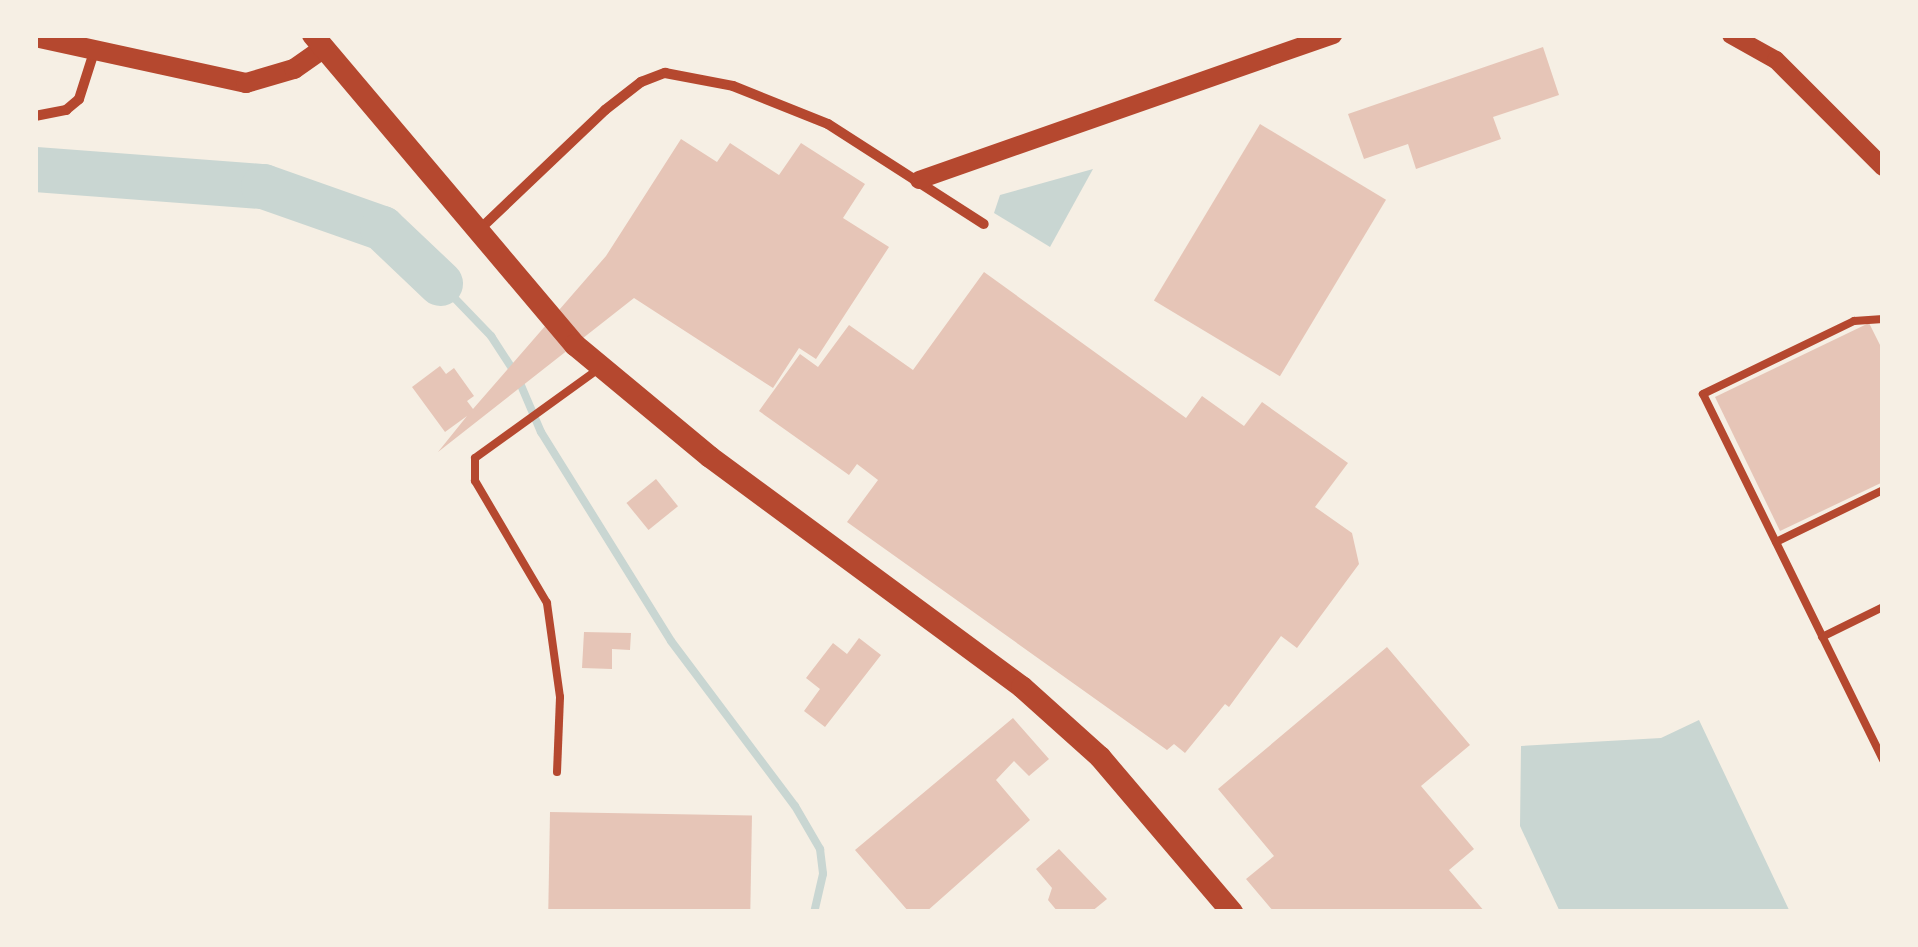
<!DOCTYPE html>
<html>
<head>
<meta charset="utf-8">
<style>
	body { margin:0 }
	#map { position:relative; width:1918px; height:947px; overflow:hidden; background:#f6efe4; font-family:"DejaVu Sans",sans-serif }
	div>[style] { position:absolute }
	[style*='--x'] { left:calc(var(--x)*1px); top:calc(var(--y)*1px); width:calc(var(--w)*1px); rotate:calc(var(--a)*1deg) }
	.water>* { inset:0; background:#c9d6d2 }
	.stream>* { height:8px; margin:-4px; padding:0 4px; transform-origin:4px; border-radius:4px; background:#c9d6d2 }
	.river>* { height:45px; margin:-22.5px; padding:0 22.5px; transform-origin:22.5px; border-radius:22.5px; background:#c9d6d2 }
	.building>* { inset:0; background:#e6c5b7; transform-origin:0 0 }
	.service>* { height:8px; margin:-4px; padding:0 4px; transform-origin:4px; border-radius:4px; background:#b5482f }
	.minor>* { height:10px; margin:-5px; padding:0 5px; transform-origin:5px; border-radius:5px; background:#b5482f }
	.tertiary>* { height:18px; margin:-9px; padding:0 9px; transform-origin:9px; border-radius:9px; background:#b5482f }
	.secondary>* { height:20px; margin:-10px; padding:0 10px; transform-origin:10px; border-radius:10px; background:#b5482f }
	.primary>* { height:22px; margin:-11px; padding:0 11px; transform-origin:11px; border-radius:11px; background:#b5482f }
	span { translate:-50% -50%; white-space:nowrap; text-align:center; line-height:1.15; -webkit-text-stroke:10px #f6efe4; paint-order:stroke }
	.frame { position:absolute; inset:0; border:38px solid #f6efe4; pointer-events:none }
</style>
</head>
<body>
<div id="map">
	<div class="water">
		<i style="clip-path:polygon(1093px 169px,1050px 247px,994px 213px,1000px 195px)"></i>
		<i style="clip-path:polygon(1699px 720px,1790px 912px,1560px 912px,1520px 826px,1521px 746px,1661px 738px)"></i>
	</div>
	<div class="stream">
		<i style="--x:440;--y:283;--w:74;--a:46.1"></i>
		<i style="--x:491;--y:336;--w:48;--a:57"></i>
		<i style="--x:517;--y:376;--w:61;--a:66.8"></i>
		<i style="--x:541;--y:432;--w:246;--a:58.1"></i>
		<i style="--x:671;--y:641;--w:206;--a:53.1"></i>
		<i style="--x:795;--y:806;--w:50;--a:59.8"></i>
		<i style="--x:820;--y:849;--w:25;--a:83"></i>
		<i style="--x:823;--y:874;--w:39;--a:103"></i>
	</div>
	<div class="river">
		<i style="--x:35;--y:169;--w:229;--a:4.3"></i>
		<i style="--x:263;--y:186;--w:126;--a:19.4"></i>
		<i style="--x:382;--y:228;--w:80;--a:43.5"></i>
	</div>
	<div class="building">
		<i style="clip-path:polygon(1543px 47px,1559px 95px,1493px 117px,1501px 139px,1416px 169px,1408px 144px,1364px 159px,1348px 114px)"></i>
		<i style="left:1260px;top:124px;width:147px;height:206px;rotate:31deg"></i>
		<i style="clip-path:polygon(681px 139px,717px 162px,730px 143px,779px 175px,801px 143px,865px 184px,843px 218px,889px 247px,816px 359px,799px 348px,773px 388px,634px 298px,438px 452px,467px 416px,445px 432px,412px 387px,440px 366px,446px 374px,454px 368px,474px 396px,467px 401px,473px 409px,606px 256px)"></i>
		<i style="clip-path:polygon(984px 272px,1186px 418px,1202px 396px,1244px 426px,1262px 402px,1348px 463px,1315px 507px,1352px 533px,1359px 564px,1297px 648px,1281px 636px,1229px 707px,1225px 704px,1185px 753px,1174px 744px,1167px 750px,847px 522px,878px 480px,857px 464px,849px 475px,759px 411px,800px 354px,818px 367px,849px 325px,913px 370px)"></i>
		<i style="clip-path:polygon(1869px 323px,1883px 351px,1883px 482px,1780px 531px,1715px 397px)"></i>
		<i style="left:656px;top:479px;width:35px;height:38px;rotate:51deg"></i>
		<i style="clip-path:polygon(584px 632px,631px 633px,630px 650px,612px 649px,612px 669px,582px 668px)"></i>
		<i style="clip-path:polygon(859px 638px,881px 655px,825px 727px,804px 711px,820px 689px,806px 678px,833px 643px,847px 654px)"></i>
		<i style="clip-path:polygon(1387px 647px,1470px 745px,1421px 786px,1474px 849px,1449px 870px,1485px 912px,1274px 912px,1246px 879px,1274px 856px,1218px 789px)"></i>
		<i style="clip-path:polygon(1013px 718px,1049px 759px,1029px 776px,1014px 761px,996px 780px,1030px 820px,926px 912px,909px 912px,855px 850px)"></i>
		<i style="left:550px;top:812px;width:202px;height:100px;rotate:1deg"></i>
		<i style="clip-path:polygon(1059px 849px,1107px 899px,1091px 912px,1058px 912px,1048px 900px,1052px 888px,1036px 869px)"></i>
	</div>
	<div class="service">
		<i style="--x:1883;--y:319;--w:29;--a:176"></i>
		<i style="--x:1854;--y:321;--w:168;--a:154.2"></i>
		<i style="--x:1703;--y:394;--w:408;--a:63.8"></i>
		<i style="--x:1776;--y:542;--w:119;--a:-25.9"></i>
		<i style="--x:1822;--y:637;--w:68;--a:-26.2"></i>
		<i style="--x:557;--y:772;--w:75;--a:-87.7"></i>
		<i style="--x:560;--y:697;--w:95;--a:-97.9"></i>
		<i style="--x:547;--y:603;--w:142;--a:-120.5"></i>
		<i style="--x:475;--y:481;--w:23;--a:-90"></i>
		<i style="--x:475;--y:458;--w:150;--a:-35.8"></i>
	</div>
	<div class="minor">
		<i style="--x:35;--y:116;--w:32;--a:-11"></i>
		<i style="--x:66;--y:110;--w:17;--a:-40"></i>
		<i style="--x:79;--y:99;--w:52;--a:-72.3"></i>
		<i style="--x:479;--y:230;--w:174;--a:-43.6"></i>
		<i style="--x:605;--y:110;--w:46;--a:-37.9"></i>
		<i style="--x:641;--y:82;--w:26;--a:-21"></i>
		<i style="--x:665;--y:73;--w:69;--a:10.8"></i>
		<i style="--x:733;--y:86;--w:102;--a:21.8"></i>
		<i style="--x:828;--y:124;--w:185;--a:32.7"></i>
	</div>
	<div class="tertiary">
		<i style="--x:1731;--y:35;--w:51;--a:29.1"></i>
		<i style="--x:1776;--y:60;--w:151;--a:45"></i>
		<i style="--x:919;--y:180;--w:439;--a:-19.3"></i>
	</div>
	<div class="secondary">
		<i style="--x:35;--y:37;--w:216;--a:12.3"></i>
		<i style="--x:246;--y:83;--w:50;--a:-16.3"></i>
		<i style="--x:294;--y:69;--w:37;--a:-35"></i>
	</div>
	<div class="primary">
		<i style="--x:313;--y:35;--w:406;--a:49.8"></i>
		<i style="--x:575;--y:345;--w:175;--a:39.7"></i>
		<i style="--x:710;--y:457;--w:388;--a:36.4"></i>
		<i style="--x:1022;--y:687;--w:105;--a:41.9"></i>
		<i style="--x:1100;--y:757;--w:204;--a:49.6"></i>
	</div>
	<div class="frame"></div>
</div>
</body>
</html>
